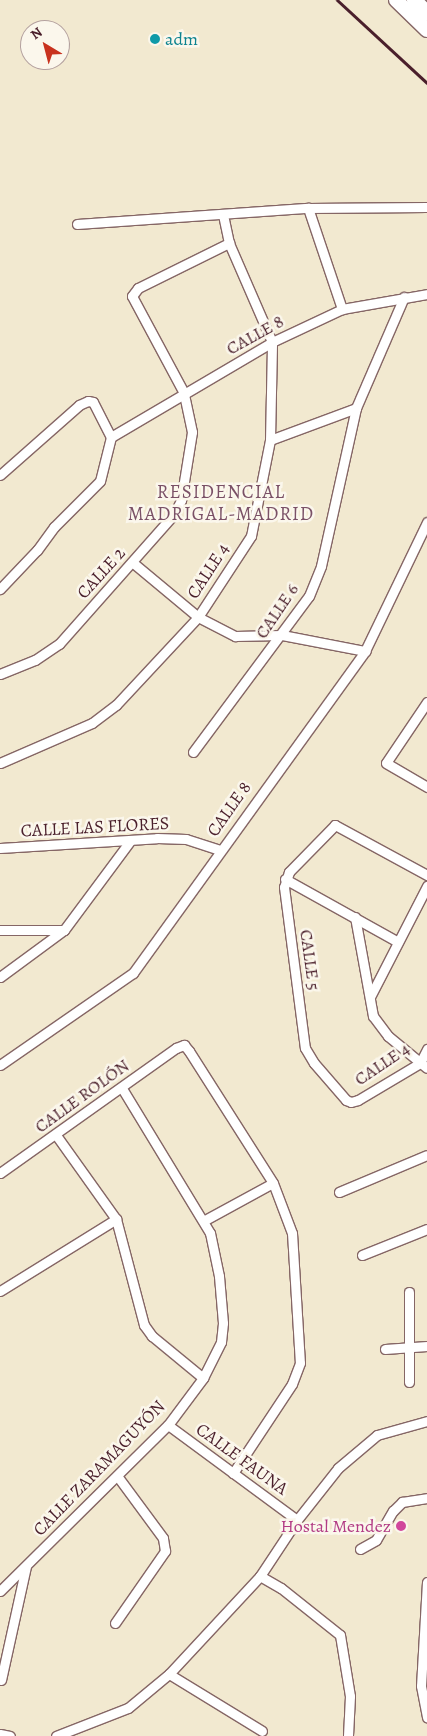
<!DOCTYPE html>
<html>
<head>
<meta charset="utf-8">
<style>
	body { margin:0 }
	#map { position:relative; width:427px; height:1736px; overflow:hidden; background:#f2e9d0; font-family:Alegreya,serif }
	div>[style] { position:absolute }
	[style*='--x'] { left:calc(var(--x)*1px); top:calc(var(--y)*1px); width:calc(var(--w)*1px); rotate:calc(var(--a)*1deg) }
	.roads { filter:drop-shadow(1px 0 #856665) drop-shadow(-1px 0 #856665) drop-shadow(0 1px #856665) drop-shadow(0 -1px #856665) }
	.street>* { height:9px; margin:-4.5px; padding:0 4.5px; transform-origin:4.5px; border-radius:4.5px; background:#fff }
	.primary>* { height:14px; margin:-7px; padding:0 7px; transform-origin:7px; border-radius:7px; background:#fff }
	.highway>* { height:15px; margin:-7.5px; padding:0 7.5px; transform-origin:7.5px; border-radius:7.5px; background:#fff }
	.rail>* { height:3px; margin:-1.5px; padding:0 1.5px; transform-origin:1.5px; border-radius:1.5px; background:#4a1f2b }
	.dots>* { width:14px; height:14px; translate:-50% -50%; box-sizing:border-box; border:2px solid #fbf7ec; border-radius:50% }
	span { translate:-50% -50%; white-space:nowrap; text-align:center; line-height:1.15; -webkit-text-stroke:5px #fbf7ec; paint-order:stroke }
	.culture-label { font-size:18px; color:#0d838f }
	.left { translate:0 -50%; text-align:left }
	.street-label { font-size:18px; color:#4a1f2b }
	.hotel-label { font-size:18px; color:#b23c85 }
	.right { translate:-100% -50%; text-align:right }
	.neighbourhood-label { font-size:19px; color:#7a5066; letter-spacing:1px }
	.north { position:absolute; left:20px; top:20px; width:50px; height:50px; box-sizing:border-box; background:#fbf7ec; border:1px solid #b4a19f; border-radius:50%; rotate:323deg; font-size:14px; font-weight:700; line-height:20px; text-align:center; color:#4a1f2b }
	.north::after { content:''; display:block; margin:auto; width:18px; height:22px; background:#c8321e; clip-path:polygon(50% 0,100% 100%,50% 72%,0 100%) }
</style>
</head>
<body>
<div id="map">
	<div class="roads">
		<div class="street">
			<i style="--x:308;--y:208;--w:107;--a:71.4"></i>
			<i style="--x:77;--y:224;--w:232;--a:-4"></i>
			<i style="--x:308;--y:208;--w:119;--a:-0.5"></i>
			<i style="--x:111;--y:437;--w:187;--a:-30.5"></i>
			<i style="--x:272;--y:342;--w:77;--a:-25.2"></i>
			<i style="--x:342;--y:309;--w:86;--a:-10"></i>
			<i style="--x:270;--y:440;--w:92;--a:-20.4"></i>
			<i style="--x:0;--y:475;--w:106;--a:-41.5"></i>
			<i style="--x:79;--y:405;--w:10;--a:-24"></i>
			<i style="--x:88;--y:401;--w:5;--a:11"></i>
			<i style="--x:93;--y:402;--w:39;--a:63"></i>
			<i style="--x:111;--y:437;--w:45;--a:104"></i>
			<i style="--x:100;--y:481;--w:65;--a:135"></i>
			<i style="--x:54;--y:527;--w:29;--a:126"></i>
			<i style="--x:37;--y:550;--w:54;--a:133.5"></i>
			<i style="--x:132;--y:562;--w:86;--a:39.8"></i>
			<i style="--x:198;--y:617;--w:42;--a:27.2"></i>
			<i style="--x:235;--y:636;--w:47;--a:-1.2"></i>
			<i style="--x:282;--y:635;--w:85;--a:10.9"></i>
			<i style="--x:0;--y:674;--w:38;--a:-22"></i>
			<i style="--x:35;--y:660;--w:29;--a:-34"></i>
			<i style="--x:59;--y:644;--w:174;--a:-48.5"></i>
			<i style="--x:174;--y:514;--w:16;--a:-63"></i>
			<i style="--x:181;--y:500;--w:69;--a:-80.8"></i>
			<i style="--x:192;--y:432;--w:40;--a:-102"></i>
			<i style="--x:184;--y:393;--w:110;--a:-118.2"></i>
			<i style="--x:132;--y:296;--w:10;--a:-53"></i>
			<i style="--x:138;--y:288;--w:102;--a:-26.3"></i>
			<i style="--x:427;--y:702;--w:73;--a:123.9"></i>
			<i style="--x:386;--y:763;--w:48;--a:30.3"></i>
			<i style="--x:193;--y:752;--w:194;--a:-53.4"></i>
			<i style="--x:309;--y:596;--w:32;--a:-68"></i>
			<i style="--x:321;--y:566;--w:162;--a:-77.5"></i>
			<i style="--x:356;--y:408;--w:121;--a:-66.6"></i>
			<i style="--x:0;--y:763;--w:100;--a:-23.5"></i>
			<i style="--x:92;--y:723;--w:30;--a:-37"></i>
			<i style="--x:116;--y:705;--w:120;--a:-47"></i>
			<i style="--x:198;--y:617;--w:97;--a:-56.8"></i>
			<i style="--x:251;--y:536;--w:98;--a:-78.8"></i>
			<i style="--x:270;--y:440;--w:98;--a:-88.8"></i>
			<i style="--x:272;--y:342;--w:108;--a:-113.5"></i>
			<i style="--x:229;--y:243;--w:29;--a:-102"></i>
			<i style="--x:0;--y:848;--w:157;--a:-3.6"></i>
			<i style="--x:157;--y:838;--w:29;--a:2"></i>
			<i style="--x:186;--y:839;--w:36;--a:18"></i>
			<i style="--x:427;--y:875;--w:105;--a:-151.5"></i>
			<i style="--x:335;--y:825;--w:66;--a:134.4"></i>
			<i style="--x:289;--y:872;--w:16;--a:108"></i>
			<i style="--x:284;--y:887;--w:162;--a:82.6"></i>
			<i style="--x:305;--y:1048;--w:17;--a:59"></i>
			<i style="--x:314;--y:1063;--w:49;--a:49.1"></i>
			<i style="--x:346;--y:1100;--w:5;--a:22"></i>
			<i style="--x:351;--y:1102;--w:7;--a:-16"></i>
			<i style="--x:358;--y:1100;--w:72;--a:-30.8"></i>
			<i style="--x:420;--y:1063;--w:16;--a:-63"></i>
			<i style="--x:285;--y:879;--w:129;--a:29.1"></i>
			<i style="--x:355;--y:917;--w:101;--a:79.7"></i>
			<i style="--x:373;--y:1016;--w:25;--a:53"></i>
			<i style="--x:388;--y:1036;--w:50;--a:39.4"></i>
			<i style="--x:0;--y:930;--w:64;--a:0"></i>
			<i style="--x:0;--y:977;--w:79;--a:-36.3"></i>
			<i style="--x:64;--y:930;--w:111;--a:-53.4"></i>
			<i style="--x:370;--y:997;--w:125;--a:-62.8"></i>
			<i style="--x:0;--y:1065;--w:162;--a:-34.7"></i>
			<i style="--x:133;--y:973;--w:397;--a:-54.2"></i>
			<i style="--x:365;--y:651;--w:143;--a:-64.3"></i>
			<i style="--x:56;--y:1135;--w:103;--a:54.5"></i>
			<i style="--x:116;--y:1219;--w:110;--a:75.2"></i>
			<i style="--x:144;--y:1325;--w:14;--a:54"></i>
			<i style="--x:152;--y:1336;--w:66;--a:39.5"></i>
			<i style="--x:0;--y:1173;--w:216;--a:-35.4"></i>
			<i style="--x:176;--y:1048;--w:9;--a:-21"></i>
			<i style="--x:184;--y:1045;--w:8;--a:50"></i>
			<i style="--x:189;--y:1051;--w:156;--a:57.5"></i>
			<i style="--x:273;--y:1183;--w:53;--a:69.2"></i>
			<i style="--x:292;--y:1233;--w:130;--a:86.5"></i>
			<i style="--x:300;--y:1363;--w:22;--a:111"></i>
			<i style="--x:292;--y:1384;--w:107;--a:123.5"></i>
			<i style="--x:339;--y:1192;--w:95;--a:-22.8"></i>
			<i style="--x:205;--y:1220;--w:77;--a:-28.6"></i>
			<i style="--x:362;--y:1255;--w:70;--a:-21.8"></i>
			<i style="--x:0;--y:1291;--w:137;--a:-31.8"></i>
			<i style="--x:385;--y:1349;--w:42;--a:-4.1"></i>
			<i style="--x:409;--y:1382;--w:90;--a:-90"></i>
			<i style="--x:168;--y:1425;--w:160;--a:36.4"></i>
			<i style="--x:360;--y:1549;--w:18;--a:-29"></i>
			<i style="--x:376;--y:1540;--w:34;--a:-60"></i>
			<i style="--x:393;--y:1511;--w:13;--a:-45"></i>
			<i style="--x:402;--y:1502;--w:25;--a:-9"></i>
			<i style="--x:260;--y:1576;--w:24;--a:30"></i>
			<i style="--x:281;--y:1588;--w:75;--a:38.5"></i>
			<i style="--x:340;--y:1635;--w:62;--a:80.7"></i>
			<i style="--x:350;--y:1696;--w:40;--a:92.9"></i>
			<i style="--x:427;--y:1582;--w:104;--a:93.3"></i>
			<i style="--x:421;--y:1686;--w:32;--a:79"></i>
			<i style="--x:0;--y:1591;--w:236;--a:-44.7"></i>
			<i style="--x:168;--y:1425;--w:59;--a:-53.3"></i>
			<i style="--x:203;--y:1378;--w:40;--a:-63.4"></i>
			<i style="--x:221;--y:1342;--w:19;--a:-84"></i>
			<i style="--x:223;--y:1323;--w:47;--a:-94.9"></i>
			<i style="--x:219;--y:1276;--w:44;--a:-101.8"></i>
			<i style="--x:210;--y:1233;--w:170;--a:-121.3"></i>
			<i style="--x:115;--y:1623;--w:88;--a:-55.2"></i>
			<i style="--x:165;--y:1551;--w:13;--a:-99"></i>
			<i style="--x:163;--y:1538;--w:76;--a:-126.4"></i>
			<i style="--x:169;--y:1674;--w:109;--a:31.5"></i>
			<i style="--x:1;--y:1680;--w:117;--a:-77.6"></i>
			<i style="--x:0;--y:1734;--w:10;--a:11"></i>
			<i style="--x:56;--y:1736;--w:77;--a:-21.3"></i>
			<i style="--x:128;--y:1708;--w:53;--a:-39.7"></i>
			<i style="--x:169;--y:1674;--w:134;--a:-47.1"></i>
			<i style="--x:260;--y:1576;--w:67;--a:-56.5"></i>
			<i style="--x:297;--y:1520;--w:66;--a:-51.7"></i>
			<i style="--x:338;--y:1468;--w:51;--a:-40.2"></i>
			<i style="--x:377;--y:1435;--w:52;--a:-15.6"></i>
		</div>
		<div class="primary">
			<i style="--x:396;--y:0;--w:43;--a:44.1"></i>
		</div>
		<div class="highway">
			<i style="--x:414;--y:0;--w:18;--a:45"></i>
		</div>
	</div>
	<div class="rail">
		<i style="--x:337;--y:0;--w:122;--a:42.7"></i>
	</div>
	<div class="dots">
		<i style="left:155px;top:39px;background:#0f9aa8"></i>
		<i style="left:401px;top:1526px;background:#d1479c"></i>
	</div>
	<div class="culture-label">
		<span class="left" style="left:165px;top:39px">adm</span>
	</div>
	<div class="street-label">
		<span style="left:255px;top:335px;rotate:-29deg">CALLE 8</span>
		<span style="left:208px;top:571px;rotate:-57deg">CALLE 4</span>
		<span style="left:101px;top:573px;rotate:-48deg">CALLE 2</span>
		<span style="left:277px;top:611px;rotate:-56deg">CALLE 6</span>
		<span style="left:229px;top:809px;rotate:-55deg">CALLE 8</span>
		<span style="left:95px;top:827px;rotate:-3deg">CALLE LAS FLORES</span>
		<span style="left:310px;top:960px;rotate:82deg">CALLE 5</span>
		<span style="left:382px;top:1064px;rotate:-34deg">CALLE 4</span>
		<span style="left:82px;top:1096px;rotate:-36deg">CALLE ROLÓN</span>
		<span style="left:242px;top:1459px;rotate:36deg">CALLE FAUNA</span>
		<span style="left:99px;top:1468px;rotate:-46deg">CALLE ZARAMAGUYÓN</span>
	</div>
	<div class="hotel-label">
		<span class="right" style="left:391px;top:1526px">Hostal Mendez</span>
	</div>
	<div class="neighbourhood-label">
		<span style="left:221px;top:504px">RESIDENCIAL<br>MADRIGAL-MADRID</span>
	</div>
	<div class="north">N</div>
</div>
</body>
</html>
